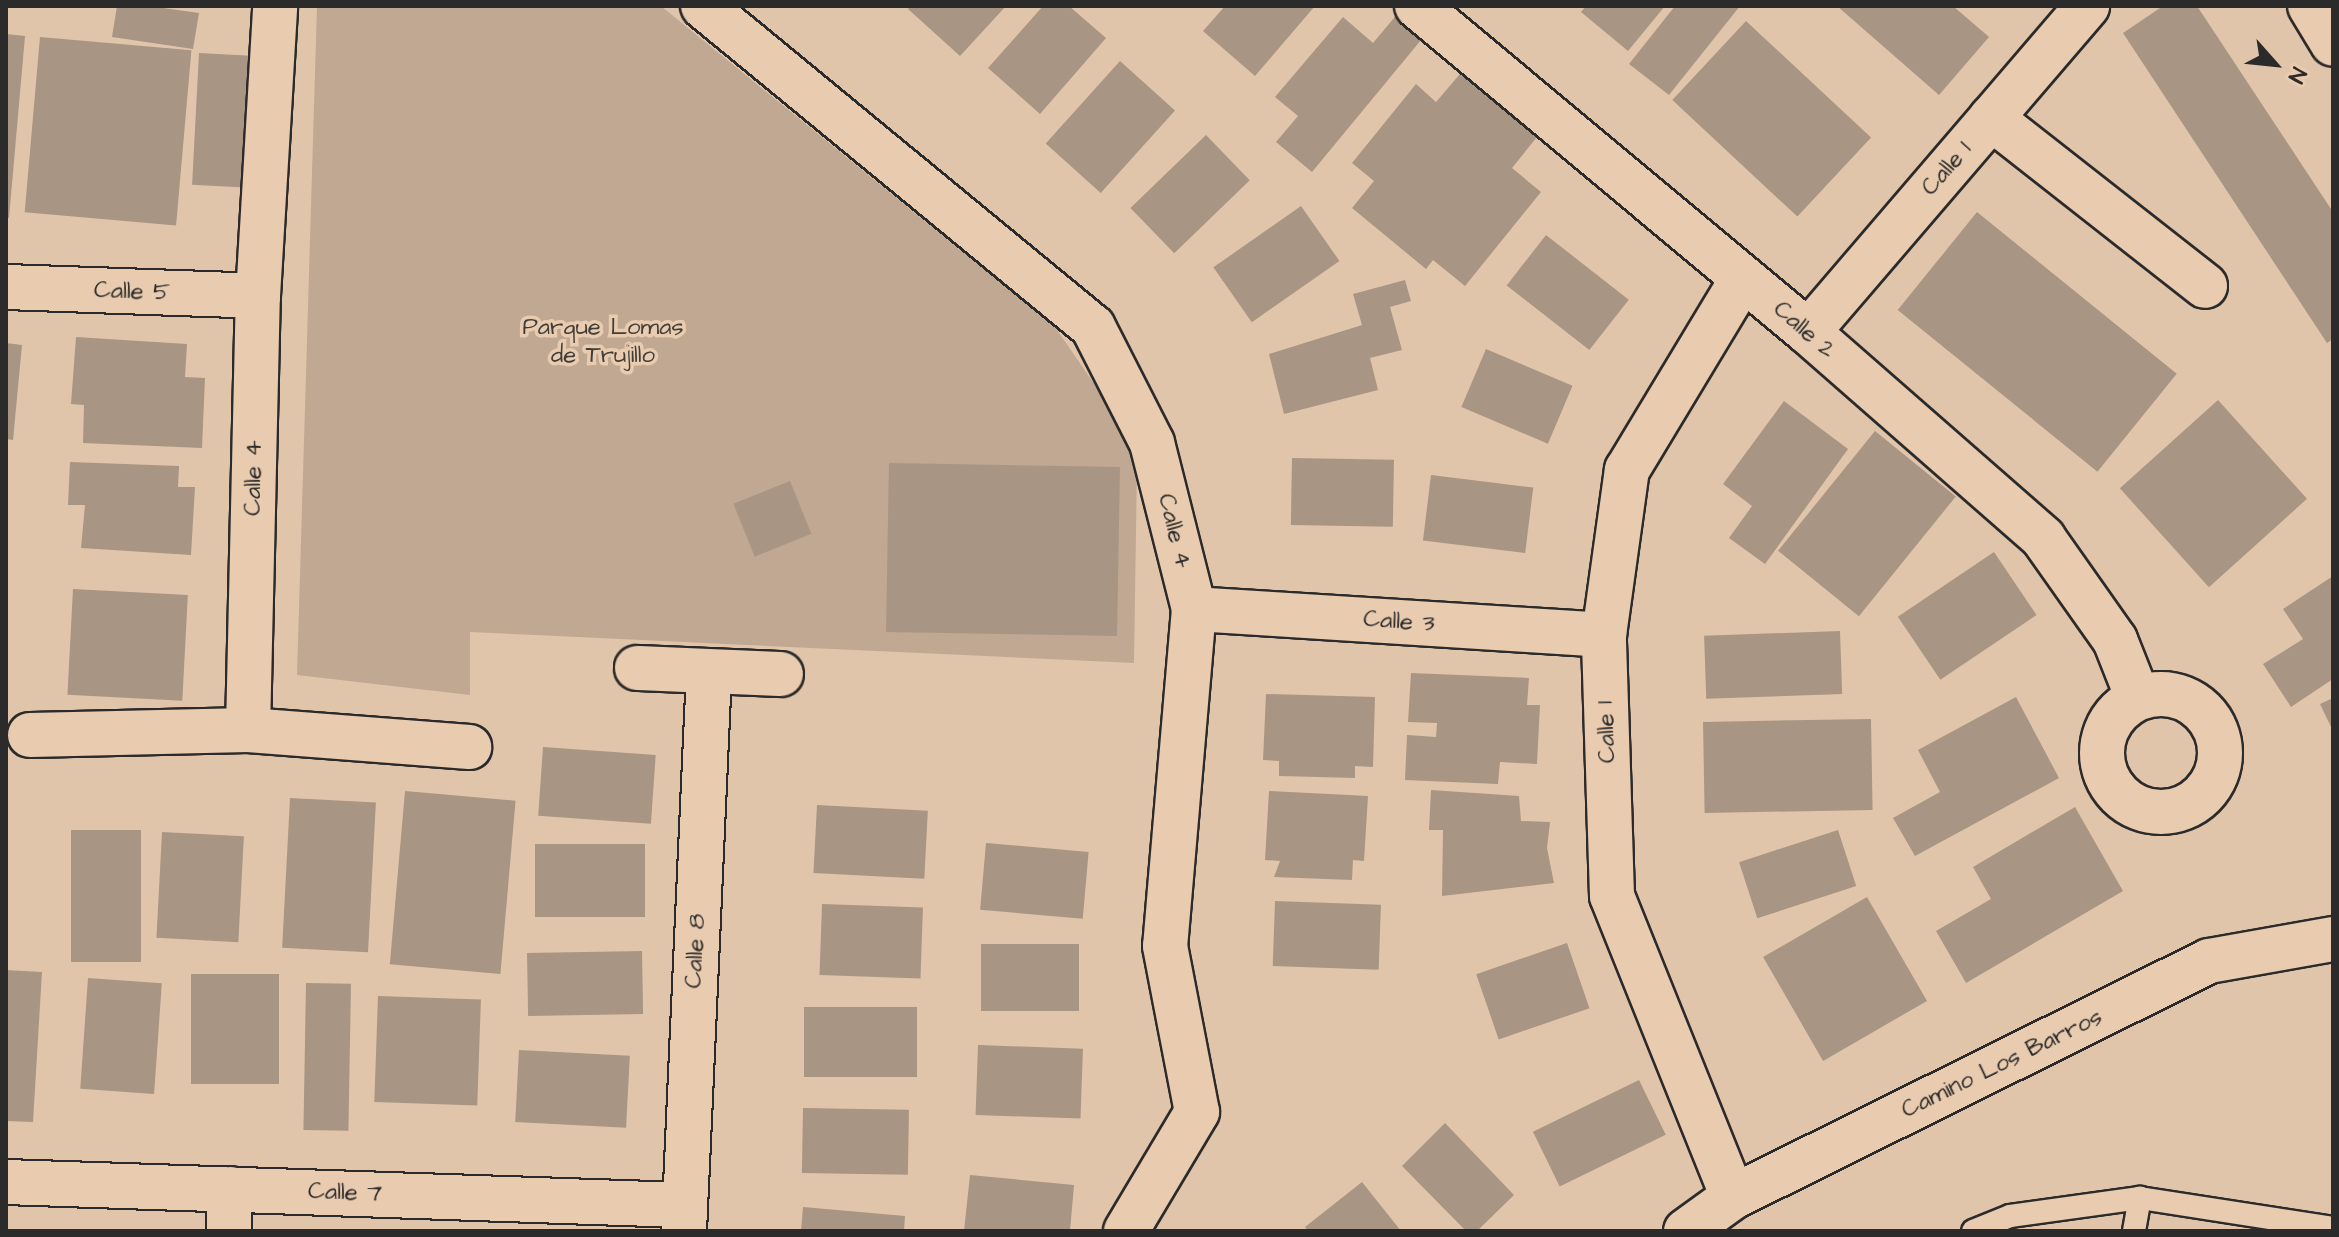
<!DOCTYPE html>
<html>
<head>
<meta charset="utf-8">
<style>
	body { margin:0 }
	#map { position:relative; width:2339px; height:1237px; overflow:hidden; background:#e1c5aa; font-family:"Architects Daughter",sans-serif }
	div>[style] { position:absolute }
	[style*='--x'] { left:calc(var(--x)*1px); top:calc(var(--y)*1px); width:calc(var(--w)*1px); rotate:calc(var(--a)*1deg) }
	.green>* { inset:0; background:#c0a892 }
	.building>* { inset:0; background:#a99583; transform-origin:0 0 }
	.roads { filter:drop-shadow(2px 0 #2b2b2b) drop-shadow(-2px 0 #2b2b2b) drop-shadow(0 2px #2b2b2b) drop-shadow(0 -2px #2b2b2b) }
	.lane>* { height:22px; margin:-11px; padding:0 11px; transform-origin:11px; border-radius:11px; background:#e9cbaf }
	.street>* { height:44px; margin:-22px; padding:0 22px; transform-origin:22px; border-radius:22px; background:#e9cbaf }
	.street>.ring { margin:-22px; padding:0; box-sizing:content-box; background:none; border:44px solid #e9cbaf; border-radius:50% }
	.secondary>* { height:44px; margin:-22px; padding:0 22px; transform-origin:22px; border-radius:22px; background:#e9cbaf }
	span { translate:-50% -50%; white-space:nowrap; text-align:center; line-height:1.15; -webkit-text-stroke:7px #e9cbaf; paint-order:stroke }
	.street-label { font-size:24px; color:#2b2b2b }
	.park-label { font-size:24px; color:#413e3a }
	.frame { position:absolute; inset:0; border:8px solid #2b2b2b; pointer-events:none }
	.north { position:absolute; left:2235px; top:24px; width:80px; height:80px; -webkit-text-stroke:6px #e9cbaf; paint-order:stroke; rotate:117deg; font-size:22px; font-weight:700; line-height:32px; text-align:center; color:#2b2b2b }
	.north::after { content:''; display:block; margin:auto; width:28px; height:36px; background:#2b2b2b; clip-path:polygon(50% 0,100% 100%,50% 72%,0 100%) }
</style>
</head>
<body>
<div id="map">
	<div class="green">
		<i style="clip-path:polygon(317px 6px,661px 6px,1055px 327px,1106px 401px,1137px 467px,1134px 663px,470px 632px,470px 695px,297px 675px)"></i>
	</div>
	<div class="building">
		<i style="clip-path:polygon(117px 6px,149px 6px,199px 13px,193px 49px,112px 37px)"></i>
		<i style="clip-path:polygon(911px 6px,1006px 6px,960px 56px,908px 9px)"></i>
		<i style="clip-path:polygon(1043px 6px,1069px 6px,1106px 38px,1040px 114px,988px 68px)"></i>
		<i style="clip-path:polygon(1225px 6px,1315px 6px,1255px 76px,1203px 31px)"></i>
		<i style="clip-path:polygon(1586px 6px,1665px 6px,1628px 51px,1581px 12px)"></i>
		<i style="clip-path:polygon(1675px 6px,1740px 6px,1669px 95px,1629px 64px)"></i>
		<i style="clip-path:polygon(1837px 6px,1953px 6px,1989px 37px,1939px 95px)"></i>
		<i style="clip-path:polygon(2163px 6px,2197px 6px,2333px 212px,2333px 339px,2327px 343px,2123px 33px)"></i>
		<i style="clip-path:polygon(1399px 12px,1426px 34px,1312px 172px,1276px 142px,1298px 116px,1275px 97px,1343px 17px,1373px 43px)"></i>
		<i style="left:1746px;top:21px;width:171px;height:108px;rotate:43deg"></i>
		<i style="clip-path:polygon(6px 34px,25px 36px,9px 218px,6px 218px)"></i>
		<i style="left:40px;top:37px;width:152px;height:176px;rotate:5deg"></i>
		<i style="left:199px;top:53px;width:52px;height:132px;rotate:3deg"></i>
		<i style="left:1120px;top:61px;width:74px;height:111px;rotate:42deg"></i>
		<i style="clip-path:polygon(1460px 74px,1537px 137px,1512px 168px,1541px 192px,1465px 286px,1433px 260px,1426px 269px,1352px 208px,1374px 181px,1352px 163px,1416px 84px,1436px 102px)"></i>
		<i style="left:1206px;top:135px;width:63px;height:105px;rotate:46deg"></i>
		<i style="left:1301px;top:206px;width:67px;height:107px;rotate:55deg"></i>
		<i style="left:1977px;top:212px;width:257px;height:126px;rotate:39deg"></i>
		<i style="left:1546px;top:235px;width:105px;height:64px;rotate:38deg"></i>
		<i style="clip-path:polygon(1405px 280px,1411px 301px,1390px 307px,1402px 350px,1370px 358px,1378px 390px,1284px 414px,1269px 354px,1362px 325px,1353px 294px)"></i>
		<i style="clip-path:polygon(76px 337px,187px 344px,185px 377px,205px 378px,202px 448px,83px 443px,84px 405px,71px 404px)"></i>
		<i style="clip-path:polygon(6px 343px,22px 345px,13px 440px,6px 439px)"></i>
		<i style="left:1486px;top:349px;width:94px;height:63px;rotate:23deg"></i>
		<i style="left:2218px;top:400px;width:133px;height:132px;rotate:48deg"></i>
		<i style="clip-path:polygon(1784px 401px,1848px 449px,1765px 564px,1729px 538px,1752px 506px,1723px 484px)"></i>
		<i style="left:1875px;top:431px;width:104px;height:154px;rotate:39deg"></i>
		<i style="left:1292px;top:458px;width:102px;height:67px;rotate:1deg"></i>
		<i style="clip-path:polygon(70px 462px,179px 466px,178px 487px,195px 487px,191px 555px,81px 548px,85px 505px,68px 505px)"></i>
		<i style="left:889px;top:463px;width:231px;height:169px;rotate:1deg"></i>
		<i style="left:1431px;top:475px;width:103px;height:66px;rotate:7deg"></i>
		<i style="left:790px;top:481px;width:57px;height:61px;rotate:68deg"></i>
		<i style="left:1994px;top:552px;width:76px;height:116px;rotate:56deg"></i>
		<i style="clip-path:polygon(2333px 576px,2333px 679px,2291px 707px,2263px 664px,2303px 639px,2283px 609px)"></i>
		<i style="left:73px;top:589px;width:115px;height:106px;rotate:3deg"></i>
		<i style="left:1840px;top:631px;width:63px;height:136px;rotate:88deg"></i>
		<i style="clip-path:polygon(1411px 673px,1529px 678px,1527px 705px,1540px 705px,1537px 764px,1500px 762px,1498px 784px,1405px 780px,1407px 735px,1436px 737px,1437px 723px,1408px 722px)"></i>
		<i style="clip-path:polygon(1266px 694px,1375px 697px,1373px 767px,1355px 766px,1355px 778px,1279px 776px,1279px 761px,1263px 760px)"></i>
		<i style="clip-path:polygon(2016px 697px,2059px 778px,1915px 856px,1893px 818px,1940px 792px,1918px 750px)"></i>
		<i style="clip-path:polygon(2333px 698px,2333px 731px,2320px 704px)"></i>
		<i style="left:1871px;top:719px;width:91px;height:168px;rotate:89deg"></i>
		<i style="left:543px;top:747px;width:113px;height:69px;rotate:4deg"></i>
		<i style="clip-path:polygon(1431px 790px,1519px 796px,1521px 821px,1550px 822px,1547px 848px,1554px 883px,1442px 896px,1443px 830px,1429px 830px)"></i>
		<i style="left:405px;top:791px;width:111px;height:174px;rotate:5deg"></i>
		<i style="clip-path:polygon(1269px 791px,1368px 796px,1364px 861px,1353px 860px,1352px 880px,1274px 877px,1280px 861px,1265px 860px)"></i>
		<i style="left:290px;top:798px;width:86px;height:150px;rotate:3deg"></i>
		<i style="left:817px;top:805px;width:111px;height:68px;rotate:3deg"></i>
		<i style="clip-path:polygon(2075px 807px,2123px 891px,1966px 983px,1936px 931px,1991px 899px,1973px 867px)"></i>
		<i style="left:141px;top:830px;width:132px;height:70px;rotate:90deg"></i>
		<i style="left:1838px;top:830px;width:59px;height:104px;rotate:72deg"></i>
		<i style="left:162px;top:832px;width:82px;height:106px;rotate:3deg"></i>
		<i style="left:986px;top:843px;width:103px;height:67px;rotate:5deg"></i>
		<i style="left:535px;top:844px;width:110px;height:73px"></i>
		<i style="left:1867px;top:897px;width:120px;height:120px;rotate:60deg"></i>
		<i style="left:1275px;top:901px;width:106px;height:65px;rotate:2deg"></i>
		<i style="left:822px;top:904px;width:101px;height:71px;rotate:2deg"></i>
		<i style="left:1567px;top:943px;width:69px;height:96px;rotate:71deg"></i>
		<i style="left:1079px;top:944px;width:67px;height:98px;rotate:90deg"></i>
		<i style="left:642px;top:951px;width:63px;height:115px;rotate:89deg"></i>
		<i style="clip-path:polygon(6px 970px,42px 972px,33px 1122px,6px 1121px)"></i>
		<i style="left:191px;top:974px;width:88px;height:110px"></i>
		<i style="left:88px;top:978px;width:74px;height:111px;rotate:4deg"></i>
		<i style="left:306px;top:983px;width:45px;height:147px;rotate:1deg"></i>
		<i style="left:378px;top:996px;width:103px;height:106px;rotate:2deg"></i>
		<i style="left:804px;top:1007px;width:113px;height:70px"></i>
		<i style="left:978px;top:1045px;width:105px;height:70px;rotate:2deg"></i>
		<i style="left:519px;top:1050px;width:111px;height:72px;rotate:3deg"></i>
		<i style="left:1639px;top:1080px;width:61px;height:118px;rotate:64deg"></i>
		<i style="left:803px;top:1108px;width:106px;height:65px;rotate:1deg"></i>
		<i style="clip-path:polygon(1445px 1123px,1514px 1195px,1477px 1231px,1466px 1231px,1402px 1166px)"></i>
		<i style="clip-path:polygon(970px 1175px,1074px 1185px,1070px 1231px,964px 1231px)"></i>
		<i style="clip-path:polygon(1362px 1182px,1401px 1231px,1308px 1231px,1305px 1227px)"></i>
		<i style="clip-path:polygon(803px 1207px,905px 1216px,904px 1231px,801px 1231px)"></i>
	</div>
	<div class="roads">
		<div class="lane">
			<i style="--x:1973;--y:1231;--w:40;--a:-22"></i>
			<i style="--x:2010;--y:1216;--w:131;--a:-7.9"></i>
			<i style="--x:2140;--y:1198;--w:195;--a:8.8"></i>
			<i style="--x:2134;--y:1231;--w:34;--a:-80"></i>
		</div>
		<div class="street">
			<i style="--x:703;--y:6;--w:505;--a:39.46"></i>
			<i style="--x:1093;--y:327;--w:130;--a:63"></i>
			<i style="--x:1152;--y:443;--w:171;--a:75.8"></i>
			<i style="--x:1194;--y:609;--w:338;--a:94.9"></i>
			<i style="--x:1165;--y:946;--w:169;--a:79.1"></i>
			<i style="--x:1197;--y:1112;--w:139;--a:120.8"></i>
			<i style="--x:1417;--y:6;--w:509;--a:39.82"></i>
			<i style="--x:1808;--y:332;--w:313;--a:41.2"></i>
			<i style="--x:2043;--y:538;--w:125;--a:54.8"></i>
			<i style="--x:2115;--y:640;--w:62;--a:68.4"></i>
			<i style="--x:2310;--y:6;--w:44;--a:58.8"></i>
			<i style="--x:1991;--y:118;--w:272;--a:38.1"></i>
			<i style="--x:6;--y:287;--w:252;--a:2"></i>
			<i style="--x:1808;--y:332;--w:429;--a:-49.4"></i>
			<i style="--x:1194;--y:609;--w:411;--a:3.6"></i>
			<i style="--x:637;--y:668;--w:144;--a:2.4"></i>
			<i class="ring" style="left:2102px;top:694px;width:74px;height:74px"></i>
			<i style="--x:248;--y:730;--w:434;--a:-88.7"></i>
			<i style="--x:258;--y:296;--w:290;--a:-86.6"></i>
			<i style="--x:30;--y:735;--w:218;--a:-1.3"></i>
			<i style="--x:248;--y:730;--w:222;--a:4.4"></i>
			<i style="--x:6;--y:1182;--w:677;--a:1.95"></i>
			<i style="--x:1733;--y:1197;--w:324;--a:-111.9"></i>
			<i style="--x:1612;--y:896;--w:261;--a:-91.8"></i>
			<i style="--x:1604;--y:635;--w:167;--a:-82.1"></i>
			<i style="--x:1627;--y:470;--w:224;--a:-58.9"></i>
			<i style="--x:229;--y:1231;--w:42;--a:-88.6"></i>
			<i style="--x:684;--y:1231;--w:560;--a:-87.44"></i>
		</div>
		<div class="secondary">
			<i style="--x:1686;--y:1231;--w:58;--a:-35.9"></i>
			<i style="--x:1733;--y:1197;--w:531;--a:-26.37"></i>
			<i style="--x:2209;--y:961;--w:126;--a:-10.1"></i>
		</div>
	</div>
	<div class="street-label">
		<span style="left:1947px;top:169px;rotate:-49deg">Calle 1</span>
		<span style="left:132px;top:292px;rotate:2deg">Calle 5</span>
		<span style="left:1804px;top:330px;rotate:41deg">Calle 2</span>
		<span style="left:254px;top:478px;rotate:-89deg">Calle 4</span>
		<span style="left:1174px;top:531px;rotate:76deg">Calle 4</span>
		<span style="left:1399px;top:622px;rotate:4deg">Calle 3</span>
		<span style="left:1607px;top:732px;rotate:-92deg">Calle 1</span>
		<span style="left:696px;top:951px;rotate:-87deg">Calle 8</span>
		<span style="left:2002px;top:1064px;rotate:-26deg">Camino Los Barros</span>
		<span style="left:345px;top:1193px;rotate:2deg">Calle 7</span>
	</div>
	<div class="park-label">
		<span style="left:603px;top:342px">Parque Lomas<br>de Trujillo</span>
	</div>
	<div class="frame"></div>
	<div class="north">N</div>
</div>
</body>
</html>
